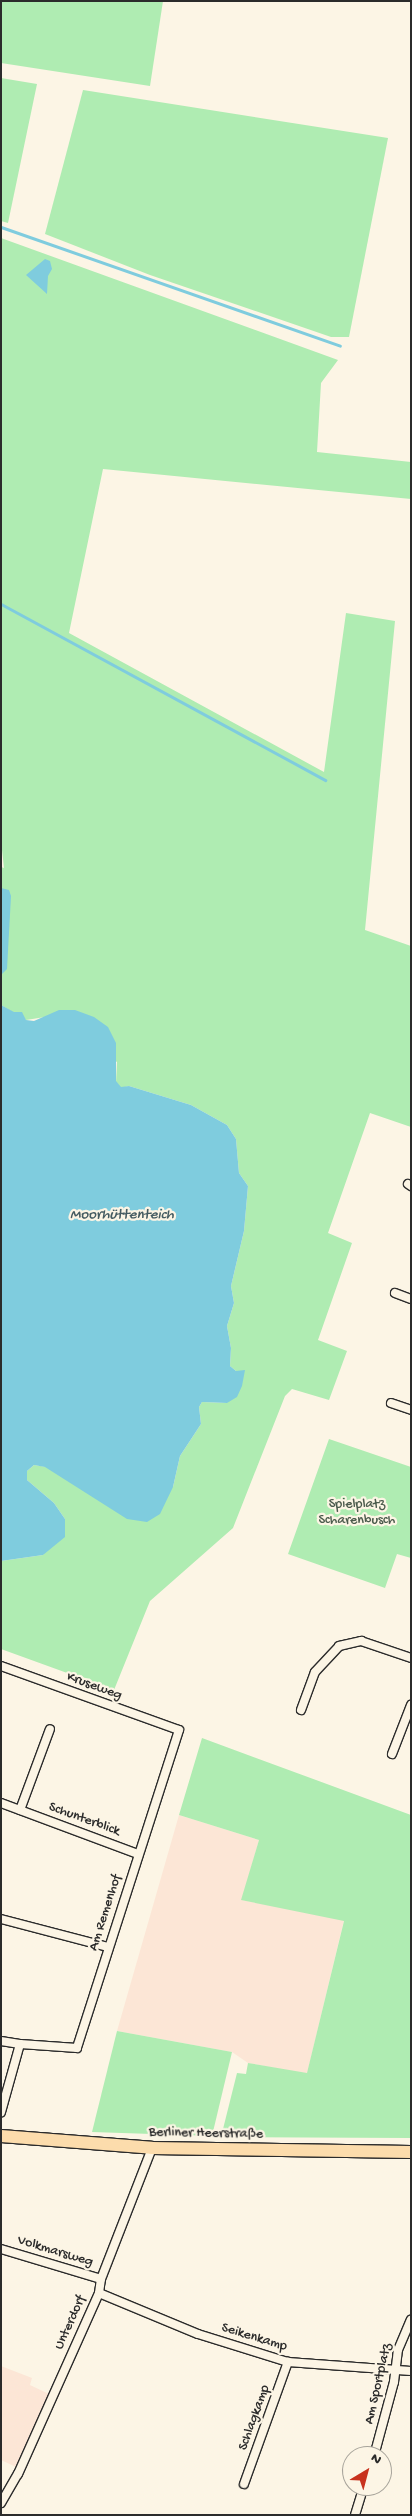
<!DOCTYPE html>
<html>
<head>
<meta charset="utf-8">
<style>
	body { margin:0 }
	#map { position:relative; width:412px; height:2516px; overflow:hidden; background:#fcf5e5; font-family:"Gochi Hand",sans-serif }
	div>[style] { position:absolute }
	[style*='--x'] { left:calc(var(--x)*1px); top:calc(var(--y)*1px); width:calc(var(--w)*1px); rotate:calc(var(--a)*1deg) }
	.built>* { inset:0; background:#fce6d6 }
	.green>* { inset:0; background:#afecb2 }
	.water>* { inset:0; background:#7fccde }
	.stream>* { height:3px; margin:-1.5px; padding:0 1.5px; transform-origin:1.5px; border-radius:1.5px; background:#7fccde }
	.roads { filter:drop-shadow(1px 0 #2b2b2b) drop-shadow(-1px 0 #2b2b2b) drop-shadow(0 1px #2b2b2b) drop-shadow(0 -1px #2b2b2b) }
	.street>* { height:8px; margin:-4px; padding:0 4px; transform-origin:4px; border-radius:4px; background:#fcf5e5 }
	.primary>* { height:12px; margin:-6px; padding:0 6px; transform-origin:6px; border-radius:6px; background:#fcdcac }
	span { translate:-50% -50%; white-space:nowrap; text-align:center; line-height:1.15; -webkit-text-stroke:4.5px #fcf5e5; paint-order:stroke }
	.park-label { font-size:14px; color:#4c5b4d }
	.street-label { font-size:14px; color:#2b2b2b }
	.water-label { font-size:15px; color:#445b61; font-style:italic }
	.frame { position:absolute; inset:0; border:2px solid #2b2b2b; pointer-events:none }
	.north { position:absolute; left:342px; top:2446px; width:50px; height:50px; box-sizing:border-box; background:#fcf5e5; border:1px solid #a8a49b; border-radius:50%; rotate:37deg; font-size:14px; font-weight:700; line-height:20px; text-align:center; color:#2b2b2b }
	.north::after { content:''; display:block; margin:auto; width:18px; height:22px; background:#c8321e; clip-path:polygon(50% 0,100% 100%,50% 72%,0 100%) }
</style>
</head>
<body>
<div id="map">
	<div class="built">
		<i style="clip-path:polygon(179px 1815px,259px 1840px,242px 1900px,344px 1920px,307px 2074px,248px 2063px,232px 2052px,117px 2031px)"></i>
		<i style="clip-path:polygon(1px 2366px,32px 2378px,30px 2385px,49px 2394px,16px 2467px,1px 2460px)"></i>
	</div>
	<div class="green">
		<i style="clip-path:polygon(1px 1px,163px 1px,150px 86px,1px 63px)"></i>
		<i style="clip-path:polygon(1px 78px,37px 84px,8px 223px,1px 221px)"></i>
		<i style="clip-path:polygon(83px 90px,388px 138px,349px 337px,331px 337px,150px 275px,45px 234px)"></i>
		<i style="clip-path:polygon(1px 238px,338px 360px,321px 383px,317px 452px,411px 462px,411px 499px,103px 469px,69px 633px,324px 772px,346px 613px,395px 621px,365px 930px,411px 946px,411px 1127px,370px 1113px,328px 1233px,352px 1243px,318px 1340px,347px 1351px,329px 1400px,292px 1389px,285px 1396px,233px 1528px,150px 1601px,114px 1690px,1px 1649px,1px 1561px,43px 1555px,65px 1519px,54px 1503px,27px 1480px,27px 1471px,34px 1465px,173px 1487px,180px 1456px,201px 1424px,199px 1407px,202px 1402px,227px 1403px,236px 1371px,230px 1366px,231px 1348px,227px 1326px,234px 1303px,231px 1286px,244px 1231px,248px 1186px,239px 1173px,236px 1139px,227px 1125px,191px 1105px,129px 1086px,121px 1088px,116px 1082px,117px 1062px,45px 1017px,26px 1020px,1px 1005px,1px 867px,4px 868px,1px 841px)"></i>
		<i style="clip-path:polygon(329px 1439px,411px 1467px,411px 1558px,397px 1554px,385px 1588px,288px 1554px)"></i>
		<i style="clip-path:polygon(202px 1738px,411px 1815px,411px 2138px,221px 2137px,237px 2073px,246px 2074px,248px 2063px,307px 2073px,344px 1921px,241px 1900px,259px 1840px,179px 1815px)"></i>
		<i style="clip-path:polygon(117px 2031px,232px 2052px,212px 2136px,92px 2132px)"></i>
	</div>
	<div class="water">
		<i style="clip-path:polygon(45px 259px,50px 261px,52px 269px,48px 276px,47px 294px,26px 275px)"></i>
		<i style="clip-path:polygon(1px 888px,9px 890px,11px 896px,7px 969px,2px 974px)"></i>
		<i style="clip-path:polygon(1px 1005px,14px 1012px,22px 1012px,26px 1020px,34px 1021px,59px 1010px,75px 1010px,94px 1017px,108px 1027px,116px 1043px,116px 1081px,121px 1087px,129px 1086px,191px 1105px,227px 1125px,236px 1139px,239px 1173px,248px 1186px,244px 1231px,231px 1286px,234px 1303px,227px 1326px,231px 1348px,230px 1366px,236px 1371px,245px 1370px,242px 1386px,237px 1397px,227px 1403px,202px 1402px,199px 1407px,201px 1424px,180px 1456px,173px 1487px,160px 1514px,147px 1522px,127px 1519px,45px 1467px,34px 1465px,27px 1471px,27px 1480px,54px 1503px,65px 1519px,65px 1537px,43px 1555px,1px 1561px)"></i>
	</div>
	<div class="stream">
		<i style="--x:1;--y:227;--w:359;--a:19.3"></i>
		<i style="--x:1;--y:604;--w:369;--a:28.5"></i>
	</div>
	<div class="roads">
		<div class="street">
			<i style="--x:408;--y:1184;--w:4;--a:34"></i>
			<i style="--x:395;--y:1293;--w:17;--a:21"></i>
			<i style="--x:391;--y:1403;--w:21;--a:19"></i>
			<i style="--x:1;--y:1666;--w:189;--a:19.8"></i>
			<i style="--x:179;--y:1730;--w:334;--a:107.8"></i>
			<i style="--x:77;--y:2048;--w:57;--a:-176"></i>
			<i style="--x:301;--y:1710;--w:40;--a:-69.8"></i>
			<i style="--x:315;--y:1672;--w:35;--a:-47"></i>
			<i style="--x:339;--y:1646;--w:23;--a:-13"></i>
			<i style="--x:361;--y:1641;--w:53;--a:18.8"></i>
			<i style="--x:392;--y:1754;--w:53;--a:-68.8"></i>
			<i style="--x:1;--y:1803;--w:146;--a:20.4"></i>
			<i style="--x:20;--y:1810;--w:86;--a:-69.7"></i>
			<i style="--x:1;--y:1919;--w:111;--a:14.7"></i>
			<i style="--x:1;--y:2041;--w:19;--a:9"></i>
			<i style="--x:20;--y:2044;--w:71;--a:105.6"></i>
			<i style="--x:1;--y:2249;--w:104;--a:16.7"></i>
			<i style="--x:99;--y:2293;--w:107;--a:22.5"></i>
			<i style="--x:198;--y:2334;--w:94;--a:17.3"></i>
			<i style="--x:288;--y:2362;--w:123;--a:4.2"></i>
			<i style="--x:374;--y:2456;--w:77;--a:-74.9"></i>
			<i style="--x:394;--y:2382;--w:32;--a:-83"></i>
			<i style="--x:398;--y:2350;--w:33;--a:-67"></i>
			<i style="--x:244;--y:2484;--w:130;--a:-70.2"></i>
			<i style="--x:1;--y:2503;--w:34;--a:-60"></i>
			<i style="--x:18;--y:2474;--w:198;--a:-65.9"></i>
			<i style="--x:99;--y:2293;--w:14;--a:-82"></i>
			<i style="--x:101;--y:2279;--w:141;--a:-68.7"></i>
			<i style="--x:355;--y:2515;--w:30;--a:-73"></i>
		</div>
		<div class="primary">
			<i style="--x:1;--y:2136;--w:151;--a:4.5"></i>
			<i style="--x:152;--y:2148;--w:259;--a:0.9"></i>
		</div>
	</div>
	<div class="park-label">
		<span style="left:357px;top:1513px">Spielplatz<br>Scharenbusch</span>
	</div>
	<div class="street-label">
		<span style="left:94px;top:1687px;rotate:20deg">Kruseweg</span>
		<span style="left:84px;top:1820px;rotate:20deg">Schunterblick</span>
		<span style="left:106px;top:1913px;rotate:-72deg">Am Remenhof</span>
		<span style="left:206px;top:2134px;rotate:1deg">Berliner Heerstraße</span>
		<span style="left:55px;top:2252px;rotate:17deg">Volkmarsweg</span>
		<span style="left:71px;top:2323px;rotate:-66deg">Unterdorf</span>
		<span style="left:254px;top:2338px;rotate:17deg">Seikenkamp</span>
		<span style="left:379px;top:2384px;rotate:-77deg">Am Sportplatz</span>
		<span style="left:255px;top:2418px;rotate:-70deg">Schlagkamp</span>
	</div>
	<div class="water-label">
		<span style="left:122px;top:1216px">Moorhüttenteich</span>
	</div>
	<div class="frame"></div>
	<div class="north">N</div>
</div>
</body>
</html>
